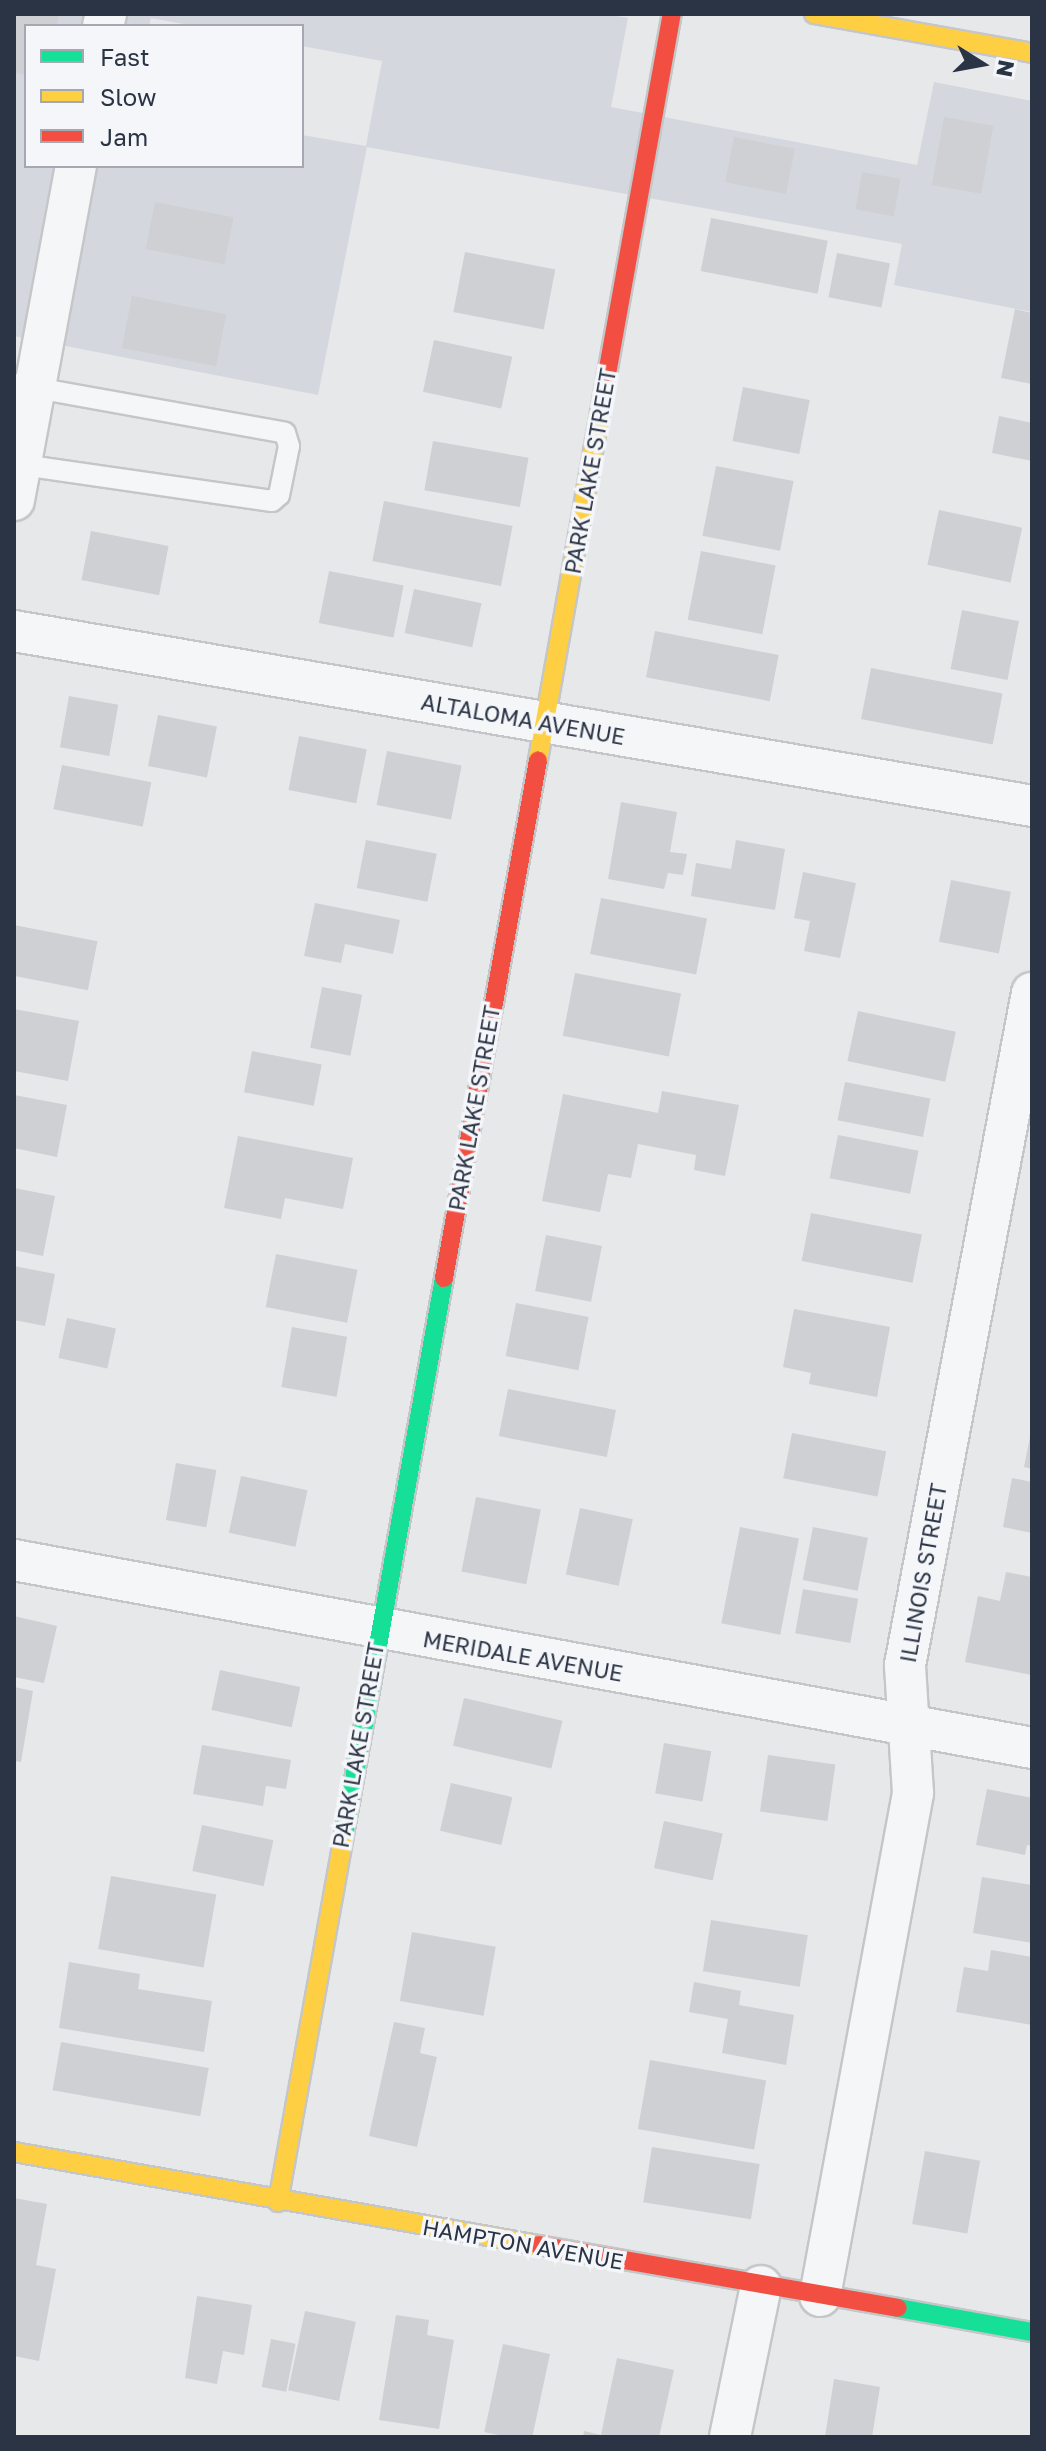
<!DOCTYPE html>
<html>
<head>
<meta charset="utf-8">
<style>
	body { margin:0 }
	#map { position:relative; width:1046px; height:2451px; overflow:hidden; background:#e6e8ea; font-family:"Golos Text",sans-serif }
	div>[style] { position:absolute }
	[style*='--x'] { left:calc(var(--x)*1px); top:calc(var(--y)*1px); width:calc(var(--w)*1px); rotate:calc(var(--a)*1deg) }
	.built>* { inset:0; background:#d4d7dd }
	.building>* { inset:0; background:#ced0d3; transform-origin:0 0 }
	.roads { filter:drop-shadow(2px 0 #c4c6c8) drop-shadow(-2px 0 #c4c6c8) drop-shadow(0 2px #c4c6c8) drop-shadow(0 -2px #c4c6c8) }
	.lane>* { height:20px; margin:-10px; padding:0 10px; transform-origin:10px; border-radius:10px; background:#f5f6f7 }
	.street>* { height:40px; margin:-20px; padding:0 20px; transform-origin:20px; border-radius:20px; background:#f5f6f7 }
	.fast>* { height:18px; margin:-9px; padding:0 9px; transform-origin:9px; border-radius:9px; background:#16e098 }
	.slow>* { height:18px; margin:-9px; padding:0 9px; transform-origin:9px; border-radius:9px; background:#ffcf43 }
	.jam>* { height:18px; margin:-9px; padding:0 9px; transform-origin:9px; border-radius:9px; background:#f24e42 }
	span { translate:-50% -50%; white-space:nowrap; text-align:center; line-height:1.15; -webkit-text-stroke:7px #f4f6f9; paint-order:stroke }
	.street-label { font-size:22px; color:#2b3445 }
	.frame { position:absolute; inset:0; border:16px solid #2b3445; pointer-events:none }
	.legend { position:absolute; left:24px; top:24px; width:280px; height:144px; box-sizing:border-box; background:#f4f6f9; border:2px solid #a4a8b1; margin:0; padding:10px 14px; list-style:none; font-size:24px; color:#2b3445 }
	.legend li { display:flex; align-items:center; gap:16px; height:40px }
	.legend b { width:40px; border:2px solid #a4a8b1 }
	.north { position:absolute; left:942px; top:24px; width:80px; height:80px; -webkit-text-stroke:6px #f4f6f9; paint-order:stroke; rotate:101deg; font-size:22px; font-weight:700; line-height:32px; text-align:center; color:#2b3445 }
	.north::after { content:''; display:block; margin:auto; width:28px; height:36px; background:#2b3445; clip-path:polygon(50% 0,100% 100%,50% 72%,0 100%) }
</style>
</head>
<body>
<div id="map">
	<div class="built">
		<i style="clip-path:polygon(evenodd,14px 14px,604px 14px,628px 18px,611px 107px,917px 165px,934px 82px,1032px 101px,1032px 312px,894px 285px,902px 244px,367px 147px,318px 395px,14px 336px,14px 14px,151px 18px,195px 26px,302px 26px,302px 46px,382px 61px,366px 146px,302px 135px,302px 166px,26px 166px,26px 26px,149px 26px,151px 18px)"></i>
	</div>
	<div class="building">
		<i style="clip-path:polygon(14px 14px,59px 14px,57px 26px,26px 26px,26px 75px,14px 72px)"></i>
		<i style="left:944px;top:117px;width:50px;height:69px;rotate:10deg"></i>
		<i style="left:734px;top:137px;width:62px;height:46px;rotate:11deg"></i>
		<i style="left:862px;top:172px;width:39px;height:38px;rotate:10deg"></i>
		<i style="left:155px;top:202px;width:80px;height:48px;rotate:11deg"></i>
		<i style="left:711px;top:218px;width:119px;height:54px;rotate:11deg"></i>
		<i style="left:465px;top:252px;width:92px;height:61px;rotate:11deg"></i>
		<i style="left:837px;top:253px;width:54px;height:45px;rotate:11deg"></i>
		<i style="left:132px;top:296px;width:96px;height:53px;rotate:11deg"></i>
		<i style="clip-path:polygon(1015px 309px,1032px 313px,1032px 384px,1001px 378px)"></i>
		<i style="left:434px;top:340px;width:80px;height:53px;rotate:12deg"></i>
		<i style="left:743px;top:387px;width:68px;height:55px;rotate:11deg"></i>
		<i style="clip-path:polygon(999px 416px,1032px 423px,1032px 461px,992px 453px)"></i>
		<i style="left:433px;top:441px;width:97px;height:50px;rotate:10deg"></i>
		<i style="left:716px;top:466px;width:79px;height:71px;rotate:11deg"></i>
		<i style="left:384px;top:501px;width:131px;height:61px;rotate:11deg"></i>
		<i style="left:939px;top:510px;width:85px;height:56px;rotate:12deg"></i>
		<i style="left:91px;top:531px;width:79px;height:50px;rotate:11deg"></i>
		<i style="left:701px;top:551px;width:76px;height:70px;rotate:11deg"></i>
		<i style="left:329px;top:571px;width:76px;height:53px;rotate:11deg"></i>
		<i style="left:414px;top:589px;width:69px;height:45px;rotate:12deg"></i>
		<i style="left:962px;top:610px;width:58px;height:60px;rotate:11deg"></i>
		<i style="left:655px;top:631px;width:126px;height:47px;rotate:11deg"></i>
		<i style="left:871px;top:668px;width:134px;height:52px;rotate:11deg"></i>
		<i style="left:69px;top:696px;width:50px;height:52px;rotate:10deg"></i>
		<i style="left:158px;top:715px;width:60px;height:52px;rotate:11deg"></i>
		<i style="left:299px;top:736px;width:69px;height:55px;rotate:11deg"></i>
		<i style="left:387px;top:751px;width:76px;height:55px;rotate:11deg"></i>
		<i style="left:62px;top:765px;width:91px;height:45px;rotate:11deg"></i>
		<i style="clip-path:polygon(621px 802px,677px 812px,670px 852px,687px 854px,683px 875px,668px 873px,664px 889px,608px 879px)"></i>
		<i style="left:366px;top:840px;width:72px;height:49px;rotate:11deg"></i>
		<i style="clip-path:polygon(736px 840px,785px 849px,775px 910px,691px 896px,696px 863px,731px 869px)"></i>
		<i style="clip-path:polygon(803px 872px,856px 883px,840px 958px,804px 951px,810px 921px,794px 918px)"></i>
		<i style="left:951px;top:880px;width:61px;height:63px;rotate:11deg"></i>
		<i style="left:601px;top:898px;width:108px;height:57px;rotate:11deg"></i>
		<i style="clip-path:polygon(315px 903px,400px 920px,393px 954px,345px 944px,341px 963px,304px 956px)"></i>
		<i style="left:14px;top:925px;width:85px;height:50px;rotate:11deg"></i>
		<i style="left:575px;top:973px;width:108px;height:64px;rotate:11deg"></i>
		<i style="left:322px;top:987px;width:41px;height:62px;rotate:11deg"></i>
		<i style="clip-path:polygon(14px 1009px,79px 1021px,68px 1081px,14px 1071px)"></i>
		<i style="left:858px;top:1011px;width:100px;height:51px;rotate:12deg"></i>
		<i style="left:252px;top:1051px;width:71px;height:42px;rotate:11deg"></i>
		<i style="left:845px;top:1082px;width:87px;height:39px;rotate:11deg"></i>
		<i style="clip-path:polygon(662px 1091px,739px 1105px,725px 1176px,694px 1170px,696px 1155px,638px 1144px,631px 1178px,608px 1174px,600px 1212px,542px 1201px,563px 1094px,658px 1113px)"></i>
		<i style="clip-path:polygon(14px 1095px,67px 1105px,57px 1157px,14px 1148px)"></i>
		<i style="left:838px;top:1135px;width:82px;height:44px;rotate:11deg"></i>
		<i style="clip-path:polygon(238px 1136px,353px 1158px,343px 1209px,285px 1198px,281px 1219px,224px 1208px)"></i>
		<i style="clip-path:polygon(14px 1188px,55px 1196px,43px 1256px,14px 1250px)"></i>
		<i style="left:811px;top:1213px;width:113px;height:49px;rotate:11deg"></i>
		<i style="left:546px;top:1235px;width:57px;height:57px;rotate:11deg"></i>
		<i style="left:276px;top:1254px;width:83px;height:54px;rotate:11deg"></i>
		<i style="clip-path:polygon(14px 1266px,55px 1274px,45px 1326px,14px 1320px)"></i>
		<i style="left:516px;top:1303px;width:74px;height:54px;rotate:11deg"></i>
		<i style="clip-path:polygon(794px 1309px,890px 1327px,877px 1397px,809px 1384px,811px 1373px,783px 1367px)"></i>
		<i style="left:67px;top:1318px;width:50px;height:41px;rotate:12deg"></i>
		<i style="left:292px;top:1327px;width:56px;height:61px;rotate:10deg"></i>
		<i style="left:508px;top:1389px;width:110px;height:48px;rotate:11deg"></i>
		<i style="clip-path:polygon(1031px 1432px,1032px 1433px,1032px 1469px,1024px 1467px)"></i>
		<i style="left:792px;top:1433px;width:96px;height:46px;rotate:11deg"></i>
		<i style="left:176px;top:1463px;width:41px;height:58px;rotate:10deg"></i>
		<i style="left:241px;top:1476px;width:68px;height:58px;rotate:12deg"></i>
		<i style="clip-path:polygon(1012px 1478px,1032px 1482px,1032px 1533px,1003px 1527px)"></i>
		<i style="left:476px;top:1497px;width:66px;height:76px;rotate:11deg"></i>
		<i style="left:580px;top:1508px;width:54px;height:68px;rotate:12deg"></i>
		<i style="left:740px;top:1527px;width:60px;height:98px;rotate:11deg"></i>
		<i style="left:813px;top:1527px;width:56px;height:54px;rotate:11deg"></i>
		<i style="clip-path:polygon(1006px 1572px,1032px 1577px,1032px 1675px,965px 1662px,978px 1596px,1000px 1601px)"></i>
		<i style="left:803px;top:1589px;width:56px;height:45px;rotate:10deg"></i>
		<i style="clip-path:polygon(14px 1616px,57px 1626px,44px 1683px,14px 1677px)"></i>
		<i style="left:220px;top:1670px;width:82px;height:41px;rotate:12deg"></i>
		<i style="clip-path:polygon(14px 1687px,33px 1691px,21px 1762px,14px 1761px)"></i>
		<i style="left:464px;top:1698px;width:101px;height:49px;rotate:13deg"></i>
		<i style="left:664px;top:1743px;width:48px;height:51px;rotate:10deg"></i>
		<i style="clip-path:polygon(202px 1745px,291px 1760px,286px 1789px,266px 1786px,263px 1806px,193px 1794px)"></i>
		<i style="left:768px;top:1755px;width:68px;height:57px;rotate:8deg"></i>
		<i style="left:451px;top:1783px;width:63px;height:49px;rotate:13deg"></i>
		<i style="clip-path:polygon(987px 1789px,1032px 1798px,1032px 1846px,1027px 1845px,1025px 1855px,976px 1845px)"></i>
		<i style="left:664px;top:1821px;width:60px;height:48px;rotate:12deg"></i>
		<i style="left:202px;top:1825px;width:73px;height:47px;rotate:12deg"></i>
		<i style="left:111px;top:1876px;width:107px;height:74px;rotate:10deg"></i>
		<i style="clip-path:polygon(982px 1877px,1032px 1885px,1032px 1943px,973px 1933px)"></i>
		<i style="left:711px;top:1920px;width:98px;height:52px;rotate:9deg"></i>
		<i style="left:412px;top:1932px;width:85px;height:70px;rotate:10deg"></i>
		<i style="clip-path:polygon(991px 1950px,1032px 1957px,1032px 2025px,956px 2012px,964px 1967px,988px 1971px)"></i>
		<i style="clip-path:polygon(69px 1962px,140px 1974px,138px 1989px,212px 2001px,204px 2052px,59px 2028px)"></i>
		<i style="clip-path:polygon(694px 1982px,741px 1991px,739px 2005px,794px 2015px,786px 2065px,722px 2053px,728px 2019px,689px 2012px)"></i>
		<i style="clip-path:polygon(394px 2022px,425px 2028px,420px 2053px,437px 2057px,417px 2147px,369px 2136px)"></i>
		<i style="left:61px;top:2042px;width:150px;height:49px;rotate:10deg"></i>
		<i style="left:650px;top:2060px;width:118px;height:70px;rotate:10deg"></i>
		<i style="left:652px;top:2147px;width:109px;height:56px;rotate:9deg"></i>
		<i style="left:925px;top:2151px;width:56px;height:74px;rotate:10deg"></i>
		<i style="clip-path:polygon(14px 2198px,47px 2204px,36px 2265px,56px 2269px,39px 2361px,14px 2356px)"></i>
		<i style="clip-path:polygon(197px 2296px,252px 2305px,244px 2355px,223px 2351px,217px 2384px,185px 2378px)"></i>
		<i style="left:305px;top:2311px;width:52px;height:81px;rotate:12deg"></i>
		<i style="clip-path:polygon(396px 2315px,429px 2320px,427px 2335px,454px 2340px,439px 2429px,379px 2420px)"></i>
		<i style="left:271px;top:2339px;width:25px;height:49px;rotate:11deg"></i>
		<i style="left:503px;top:2344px;width:48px;height:90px;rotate:12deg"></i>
		<i style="clip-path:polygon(617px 2358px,674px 2370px,659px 2437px,583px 2437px,584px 2431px,601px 2435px)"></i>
		<i style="clip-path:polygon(834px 2379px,880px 2387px,872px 2437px,825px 2437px)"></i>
	</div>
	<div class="roads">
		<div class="lane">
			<i style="--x:14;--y:384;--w:275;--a:10.2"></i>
			<i style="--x:285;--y:433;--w:14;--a:73"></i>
			<i style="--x:289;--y:446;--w:50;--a:101.5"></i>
			<i style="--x:279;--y:495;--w:9;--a:139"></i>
			<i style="--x:272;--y:501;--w:260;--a:-171.8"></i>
		</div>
		<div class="street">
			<i style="--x:103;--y:26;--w:12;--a:-76"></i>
			<i style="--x:14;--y:500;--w:340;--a:-79.5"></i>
			<i style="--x:14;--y:631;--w:1033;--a:9.75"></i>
			<i style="--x:14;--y:1560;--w:1035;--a:10.46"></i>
			<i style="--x:820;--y:2296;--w:512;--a:-79.52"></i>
			<i style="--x:913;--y:1793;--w:128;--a:-93.6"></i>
			<i style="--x:905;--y:1665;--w:684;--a:-79.3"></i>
			<i style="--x:730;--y:2437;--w:154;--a:-78.4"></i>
		</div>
		<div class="fast">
			<i style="--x:344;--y:1835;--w:566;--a:-79.82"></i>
			<i style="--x:898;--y:2308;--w:136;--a:10.2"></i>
		</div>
		<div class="slow">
			<i style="--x:814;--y:14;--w:221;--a:10.1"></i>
			<i style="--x:538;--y:760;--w:392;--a:-79.9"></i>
			<i style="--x:14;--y:2152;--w:532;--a:10.06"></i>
			<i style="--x:278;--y:2202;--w:373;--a:-79.8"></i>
		</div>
		<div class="jam">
			<i style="--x:607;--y:374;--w:366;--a:-79.8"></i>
			<i style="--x:444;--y:1278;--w:526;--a:-79.71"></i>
			<i style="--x:538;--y:2245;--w:365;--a:9.9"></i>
		</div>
	</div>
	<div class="street-label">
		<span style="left:590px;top:471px;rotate:-80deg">PARK LAKE STREET</span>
		<span style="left:523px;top:719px;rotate:10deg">ALTALOMA AVENUE</span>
		<span style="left:474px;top:1108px;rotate:-80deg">PARK LAKE STREET</span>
		<span style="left:923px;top:1573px;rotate:-80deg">ILLINOIS STREET</span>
		<span style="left:523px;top:1656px;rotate:10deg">MERIDALE AVENUE</span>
		<span style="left:358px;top:1745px;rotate:-80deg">PARK LAKE STREET</span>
		<span style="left:523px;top:2244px;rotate:10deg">HAMPTON AVENUE</span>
	</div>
	<div class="frame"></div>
	<ul class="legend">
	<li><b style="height:10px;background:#16e098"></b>Fast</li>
	<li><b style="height:10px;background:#ffcf43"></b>Slow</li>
	<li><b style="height:10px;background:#f24e42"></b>Jam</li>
	</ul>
	<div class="north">N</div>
</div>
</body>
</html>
